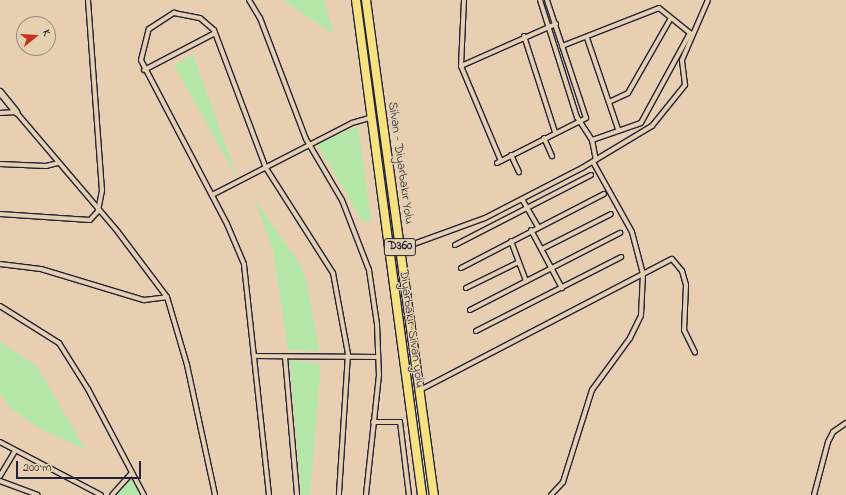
<!DOCTYPE html>
<html>
<head>
<meta charset="utf-8">
<style>
	body { margin:0 }
	#map { position:relative; width:846px; height:495px; overflow:hidden; background:#e9cfb2; font-family:"Indie Flower",sans-serif }
	div>[style] { position:absolute }
	[style*='--x'] { left:calc(var(--x)*1px); top:calc(var(--y)*1px); width:calc(var(--w)*1px); rotate:calc(var(--a)*1deg) }
	.green>* { inset:0; background:#b4e7a7 }
	.roads { filter:drop-shadow(1px 0 #22223b) drop-shadow(-1px 0 #22223b) drop-shadow(0 1px #22223b) drop-shadow(0 -1px #22223b) }
	.street>* { height:4px; margin:-2px; padding:0 2px; transform-origin:2px; border-radius:2px; background:#e5d1af }
	.secondary>* { height:6px; margin:-3px; padding:0 3px; transform-origin:3px; border-radius:3px; background:#e5d1af }
	.highway>* { height:8px; margin:-4px; padding:0 4px; transform-origin:4px; border-radius:4px; background:#f7e281 }
	span { translate:-50% -50%; white-space:nowrap; text-align:center; line-height:1.15; -webkit-text-stroke:3px #e5d1af; paint-order:stroke }
	.shield-label span { padding:1px 3px; background:#e5d1af; border:1px solid; border-radius:3px; -webkit-text-stroke-width:0 }
	.shield-label { font-size:12px; color:#22223b; font-weight:700 }
	.street-label { font-size:13px; color:#22223b }
	.north { position:absolute; left:16px; top:16px; width:40px; height:40px; box-sizing:border-box; background:#e5d1af; border:1px solid #978b81; border-radius:50%; rotate:72deg; font-size:11px; font-weight:700; line-height:16px; text-align:center; color:#22223b }
	.north::after { content:''; display:block; margin:auto; width:14px; height:18px; background:#c8321e; clip-path:polygon(50% 0,100% 100%,50% 72%,0 100%) }
	.scale { position:absolute; left:16px; top:461px; width:125px; height:18px; box-sizing:border-box; border:2px solid #22223b; border-top:0; padding-left:5px; font-size:12px; line-height:14px; white-space:nowrap; color:#22223b; -webkit-text-stroke:3px #e5d1af; paint-order:stroke }
</style>
</head>
<body>
<div id="map">
	<div class="green">
		<i style="clip-path:polygon(283px 0,324px 0,333px 34px)"></i>
		<i style="clip-path:polygon(193px 55px,237px 176px,237px 178px,174px 65px)"></i>
		<i style="clip-path:polygon(358px 126px,371px 220px,363px 222px,317px 144px)"></i>
		<i style="clip-path:polygon(254px 199px,298px 261px,307px 282px,319px 351px,288px 350px,273px 250px)"></i>
		<i style="clip-path:polygon(0 342px,36px 365px,86px 450px,39px 428px,9px 407px,0 392px)"></i>
		<i style="clip-path:polygon(290px 360px,321px 364px,310px 495px,301px 495px)"></i>
		<i style="clip-path:polygon(132px 480px,140px 495px,116px 495px,127px 481px)"></i>
	</div>
	<div class="roads">
		<div class="street">
			<i style="--x:249;--y:0;--w:21;--a:59"></i>
			<i style="--x:260;--y:18;--w:129;--a:69.2"></i>
			<i style="--x:306;--y:139;--w:71;--a:59.5"></i>
			<i style="--x:342;--y:200;--w:75;--a:68.9"></i>
			<i style="--x:369;--y:270;--w:55;--a:81.6"></i>
			<i style="--x:377;--y:324;--w:51;--a:87.8"></i>
			<i style="--x:379;--y:375;--w:121;--a:96.2"></i>
			<i style="--x:464;--y:0;--w:66;--a:92.6"></i>
			<i style="--x:461;--y:66;--w:103;--a:67.2"></i>
			<i style="--x:540;--y:0;--w:123;--a:72.5"></i>
			<i style="--x:577;--y:117;--w:27;--a:57"></i>
			<i style="--x:592;--y:140;--w:20;--a:79"></i>
			<i style="--x:524;--y:36;--w:101;--a:72.1"></i>
			<i style="--x:587;--y:38;--w:96;--a:71.2"></i>
			<i style="--x:562;--y:46;--w:104;--a:-21.4"></i>
			<i style="--x:659;--y:8;--w:40;--a:39"></i>
			<i style="--x:690;--y:33;--w:102;--a:118.6"></i>
			<i style="--x:641;--y:123;--w:52;--a:160.9"></i>
			<i style="--x:461;--y:66;--w:104;--a:-23.9"></i>
			<i style="--x:144;--y:70;--w:80;--a:-27.5"></i>
			<i style="--x:609;--y:102;--w:21;--a:-25"></i>
			<i style="--x:628;--y:93;--w:86;--a:-60.2"></i>
			<i style="--x:0;--y:113;--w:16;--a:-4"></i>
			<i style="--x:16;--y:112;--w:157;--a:49.6"></i>
			<i style="--x:118;--y:232;--w:81;--a:53"></i>
			<i style="--x:167;--y:297;--w:71;--a:73.6"></i>
			<i style="--x:187;--y:365;--w:133;--a:77.8"></i>
			<i style="--x:544;--y:138;--w:20;--a:66"></i>
			<i style="--x:511;--y:155;--w:19;--a:65"></i>
			<i style="--x:497;--y:163;--w:100;--a:-26.8"></i>
			<i style="--x:586;--y:118;--w:124;--a:-108.3"></i>
			<i style="--x:0;--y:164;--w:46;--a:2.5"></i>
			<i style="--x:46;--y:166;--w:12;--a:-14"></i>
			<i style="--x:212;--y:195;--w:157;--a:-27.2"></i>
			<i style="--x:352;--y:123;--w:19;--a:-16"></i>
			<i style="--x:522;--y:199;--w:32;--a:60"></i>
			<i style="--x:0;--y:214;--w:90;--a:3.8"></i>
			<i style="--x:90;--y:220;--w:12;--a:-48"></i>
			<i style="--x:98;--y:211;--w:20;--a:-79"></i>
			<i style="--x:102;--y:191;--w:192;--a:-94.2"></i>
			<i style="--x:531;--y:230;--w:66;--a:61.9"></i>
			<i style="--x:511;--y:241;--w:43;--a:69.4"></i>
			<i style="--x:455;--y:245;--w:153;--a:-27.2"></i>
			<i style="--x:400;--y:249;--w:90;--a:-20"></i>
			<i style="--x:485;--y:218;--w:109;--a:-27.3"></i>
			<i style="--x:582;--y:168;--w:82;--a:-31"></i>
			<i style="--x:652;--y:126;--w:53;--a:-51.2"></i>
			<i style="--x:685;--y:85;--w:25;--a:-97"></i>
			<i style="--x:682;--y:60;--w:65;--a:-66.6"></i>
			<i style="--x:542;--y:249;--w:77;--a:-26.9"></i>
			<i style="--x:0;--y:264;--w:41;--a:7"></i>
			<i style="--x:41;--y:269;--w:108;--a:16.8"></i>
			<i style="--x:144;--y:300;--w:23;--a:-7"></i>
			<i style="--x:461;--y:268;--w:161;--a:-27.4"></i>
			<i style="--x:466;--y:288;--w:59;--a:-26.1"></i>
			<i style="--x:0;--y:306;--w:70;--a:32.1"></i>
			<i style="--x:59;--y:343;--w:54;--a:57.8"></i>
			<i style="--x:88;--y:389;--w:120;--a:62.2"></i>
			<i style="--x:470;--y:310;--w:169;--a:-27.2"></i>
			<i style="--x:476;--y:331;--w:163;--a:-27"></i>
			<i style="--x:255;--y:356;--w:123;--a:0.5"></i>
			<i style="--x:285;--y:357;--w:139;--a:85"></i>
			<i style="--x:420;--y:390;--w:284;--a:-27.5"></i>
			<i style="--x:672;--y:259;--w:16;--a:50"></i>
			<i style="--x:682;--y:271;--w:15;--a:74"></i>
			<i style="--x:686;--y:285;--w:45;--a:92.5"></i>
			<i style="--x:684;--y:330;--w:25;--a:64"></i>
			<i style="--x:373;--y:422;--w:27;--a:0"></i>
			<i style="--x:400;--y:422;--w:74;--a:83"></i>
			<i style="--x:0;--y:442;--w:114;--a:27.7"></i>
			<i style="--x:0;--y:476;--w:29;--a:-59"></i>
			<i style="--x:0;--y:481;--w:40;--a:20.2"></i>
			<i style="--x:112;--y:495;--w:30;--a:-48"></i>
			<i style="--x:269;--y:495;--w:232;--a:-96.2"></i>
			<i style="--x:244;--y:264;--w:43;--a:-113"></i>
			<i style="--x:227;--y:224;--w:185;--a:-117.7"></i>
			<i style="--x:141;--y:60;--w:32;--a:-76"></i>
			<i style="--x:149;--y:29;--w:30;--a:-33"></i>
			<i style="--x:174;--y:13;--w:26;--a:11"></i>
			<i style="--x:200;--y:18;--w:18;--a:41"></i>
			<i style="--x:214;--y:30;--w:147;--a:69.4"></i>
			<i style="--x:266;--y:168;--w:125;--a:57.5"></i>
			<i style="--x:333;--y:273;--w:82;--a:79.5"></i>
			<i style="--x:348;--y:354;--w:141;--a:93.7"></i>
			<i style="--x:551;--y:495;--w:18;--a:-47"></i>
			<i style="--x:563;--y:482;--w:96;--a:-72.5"></i>
			<i style="--x:592;--y:390;--w:64;--a:-53.8"></i>
			<i style="--x:630;--y:338;--w:25;--a:-64"></i>
			<i style="--x:641;--y:315;--w:41;--a:-87.2"></i>
			<i style="--x:643;--y:274;--w:43;--a:-104.7"></i>
			<i style="--x:632;--y:232;--w:80;--a:-119.1"></i>
			<i style="--x:814;--y:495;--w:55;--a:-75.2"></i>
			<i style="--x:828;--y:442;--w:11;--a:-63"></i>
			<i style="--x:833;--y:432;--w:16;--a:-35"></i>
		</div>
		<div class="secondary">
			<i style="--x:0;--y:92;--w:26;--a:51"></i>
		</div>
		<div class="highway">
			<i style="--x:356;--y:0;--w:499;--a:82.4"></i>
			<i style="--x:366;--y:0;--w:500;--a:82.2"></i>
		</div>
	</div>
	<div class="shield-label">
		<span style="left:400px;top:247px">D360</span>
	</div>
	<div class="street-label">
		<span style="left:400px;top:163px;rotate:82deg">Silvan - Diyarbakır Yolu</span>
		<span style="left:411px;top:329px;rotate:82deg">Diyarbakır-Silvan yolu</span>
	</div>
	<div class="north">K</div>
	<div class="scale">200 m</div>
</div>
</body>
</html>
